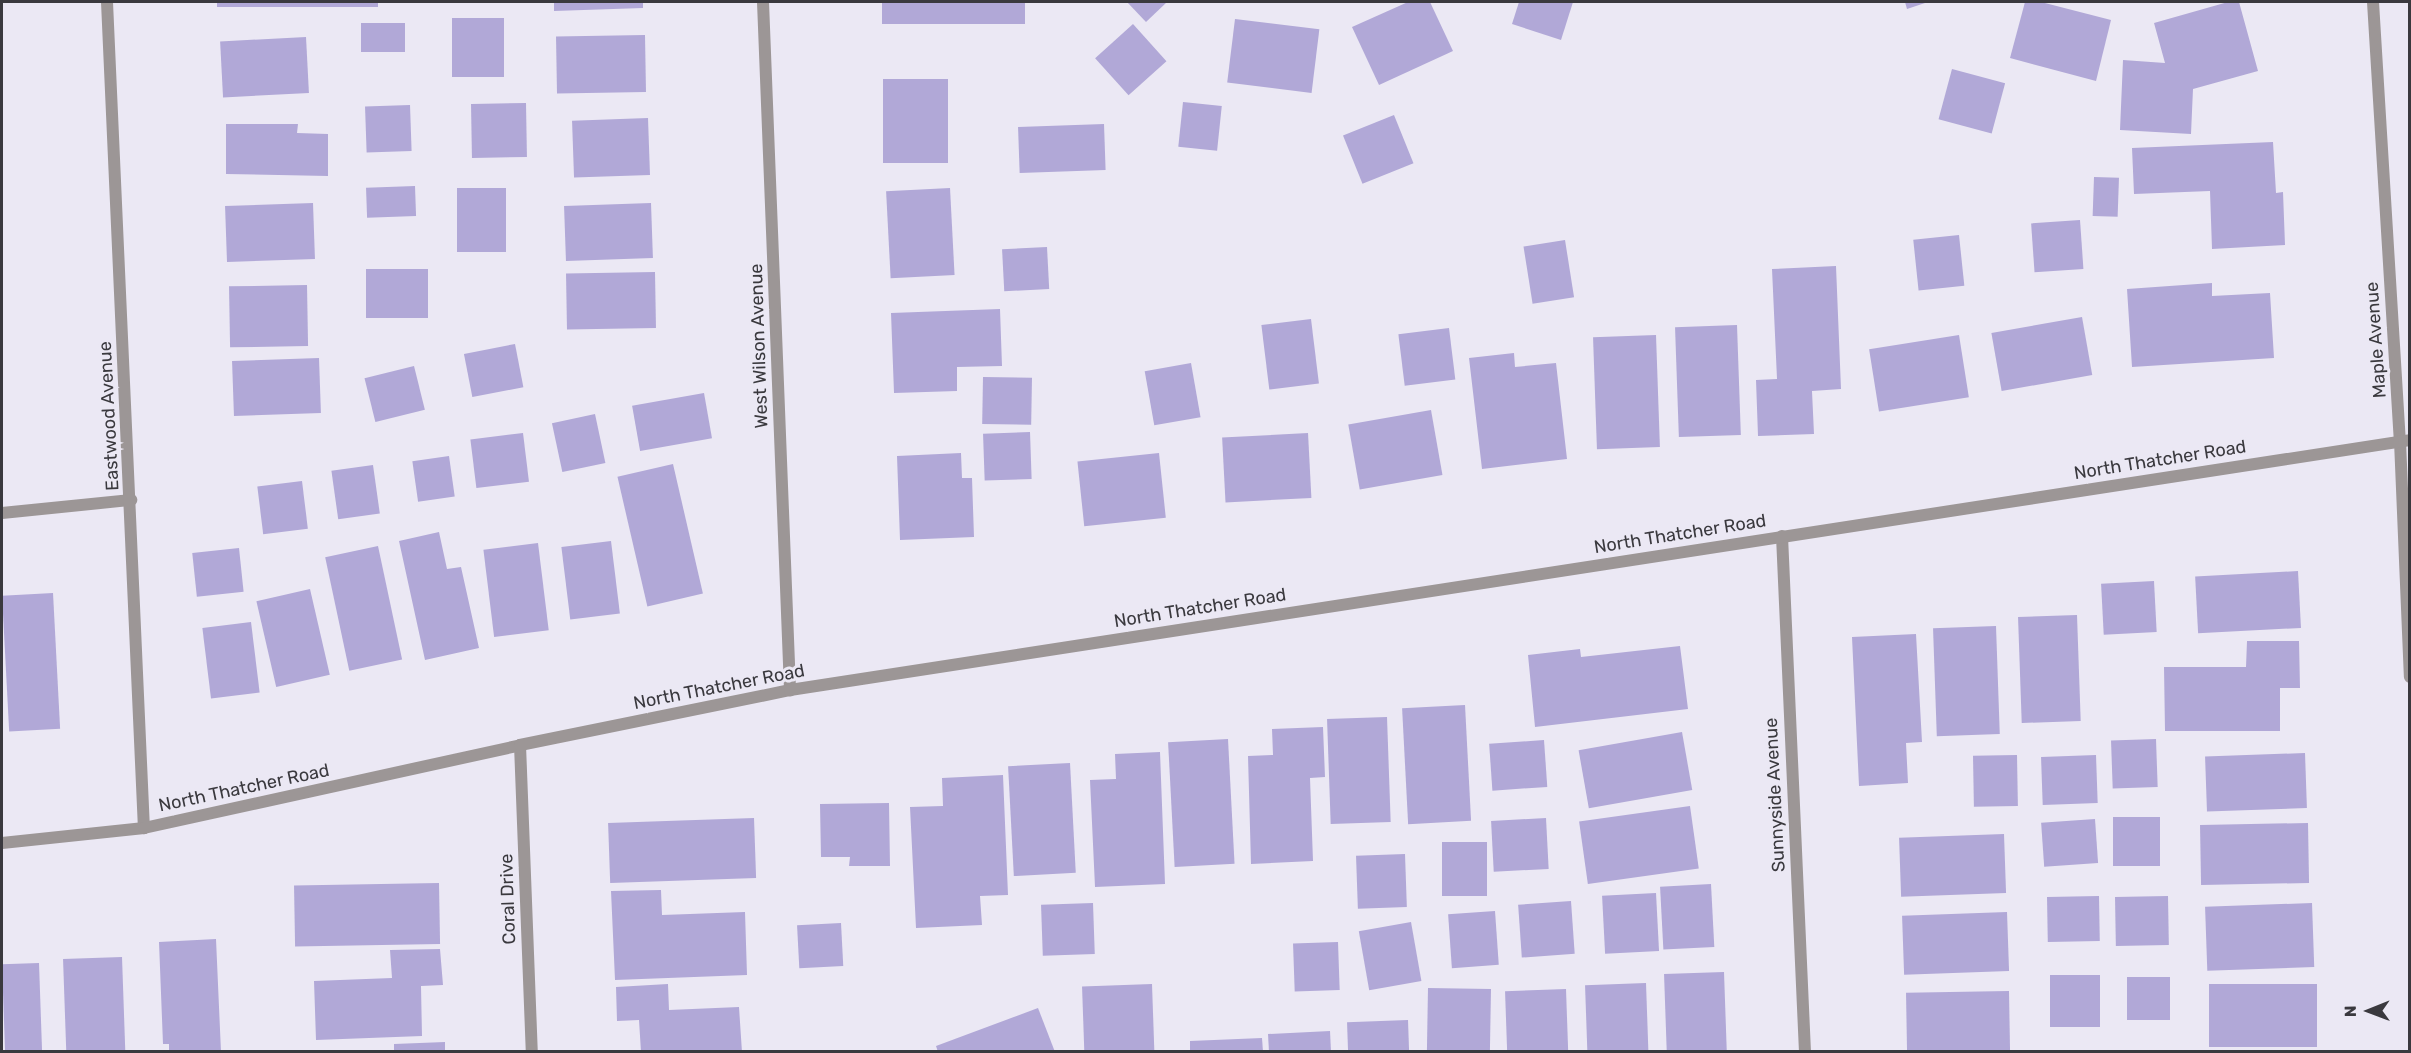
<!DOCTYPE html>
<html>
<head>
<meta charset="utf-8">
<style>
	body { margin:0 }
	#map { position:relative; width:2411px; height:1053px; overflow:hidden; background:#ebe8f4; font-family:Rubik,sans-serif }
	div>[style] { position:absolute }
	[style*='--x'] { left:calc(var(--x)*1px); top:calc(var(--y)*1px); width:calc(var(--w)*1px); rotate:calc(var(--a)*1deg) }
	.building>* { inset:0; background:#b1a8d7; transform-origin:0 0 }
	.lane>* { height:12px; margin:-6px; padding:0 6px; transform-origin:6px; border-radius:6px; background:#9c9696 }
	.street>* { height:12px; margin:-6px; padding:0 6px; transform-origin:6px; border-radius:6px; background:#9c9696 }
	span { translate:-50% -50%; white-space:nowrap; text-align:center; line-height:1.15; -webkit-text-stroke:6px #ebe8f4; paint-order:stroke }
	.street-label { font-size:18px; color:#3a393e }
	.frame { position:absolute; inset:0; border:3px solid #3a393e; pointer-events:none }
	.north { position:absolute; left:2339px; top:981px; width:60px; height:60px; -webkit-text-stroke:4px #ebe8f4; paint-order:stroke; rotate:269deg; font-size:16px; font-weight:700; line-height:24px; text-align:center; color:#3a393e }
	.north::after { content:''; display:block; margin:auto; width:21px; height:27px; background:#3a393e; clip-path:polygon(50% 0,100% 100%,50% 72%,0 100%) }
</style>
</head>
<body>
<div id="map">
	<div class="building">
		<i style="left:217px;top:2px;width:161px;height:5px"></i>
		<i style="clip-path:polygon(554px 2px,643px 2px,643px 8px,554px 11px)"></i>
		<i style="left:882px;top:2px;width:143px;height:22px"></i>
		<i style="clip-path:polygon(1127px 2px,1167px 2px,1146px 22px)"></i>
		<i style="clip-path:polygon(1408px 2px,1430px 2px,1453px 51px,1379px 85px,1352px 27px)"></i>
		<i style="clip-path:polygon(1519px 2px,1573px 2px,1561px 40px,1512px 24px)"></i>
		<i style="clip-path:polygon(1905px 2px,1928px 2px,1907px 9px)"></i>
		<i style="clip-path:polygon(2025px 2px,2041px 2px,2111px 20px,2096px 81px,2010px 58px)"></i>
		<i style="clip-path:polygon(2228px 2px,2239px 2px,2258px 71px,2193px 89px,2191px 134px,2120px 130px,2123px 60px,2165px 63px,2154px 23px)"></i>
		<i style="left:504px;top:18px;width:59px;height:52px;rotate:90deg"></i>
		<i style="left:1235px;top:19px;width:85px;height:64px;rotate:7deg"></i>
		<i style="left:361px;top:23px;width:44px;height:29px"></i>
		<i style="left:1133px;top:24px;width:50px;height:51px;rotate:48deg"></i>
		<i style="left:645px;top:35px;width:57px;height:89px;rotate:89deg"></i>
		<i style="left:306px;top:37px;width:56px;height:86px;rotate:87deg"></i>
		<i style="left:1952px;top:69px;width:55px;height:52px;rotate:15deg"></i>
		<i style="left:883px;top:79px;width:65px;height:84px"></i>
		<i style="left:1183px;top:102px;width:39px;height:45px;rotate:6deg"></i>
		<i style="left:526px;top:103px;width:54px;height:55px;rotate:89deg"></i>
		<i style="left:410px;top:105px;width:46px;height:45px;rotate:88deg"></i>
		<i style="left:1394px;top:115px;width:52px;height:55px;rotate:68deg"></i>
		<i style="left:648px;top:118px;width:57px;height:76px;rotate:88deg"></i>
		<i style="clip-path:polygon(226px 124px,298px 124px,297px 133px,328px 134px,328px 176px,226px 174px)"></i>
		<i style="left:1104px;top:124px;width:46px;height:86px;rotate:88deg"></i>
		<i style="clip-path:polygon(2273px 142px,2276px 193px,2283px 192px,2285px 245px,2212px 249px,2210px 191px,2134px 194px,2132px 148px)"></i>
		<i style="left:2094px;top:177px;width:25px;height:39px;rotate:2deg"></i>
		<i style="left:415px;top:186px;width:30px;height:49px;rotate:88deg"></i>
		<i style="left:457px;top:188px;width:49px;height:64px"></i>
		<i style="left:950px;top:188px;width:87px;height:64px;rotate:87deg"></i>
		<i style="left:313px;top:203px;width:56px;height:88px;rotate:88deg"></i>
		<i style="left:651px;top:203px;width:55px;height:87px;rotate:88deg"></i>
		<i style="left:2080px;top:220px;width:49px;height:49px;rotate:86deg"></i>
		<i style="left:1959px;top:235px;width:51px;height:46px;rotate:84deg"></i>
		<i style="left:1565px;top:240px;width:58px;height:42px;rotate:81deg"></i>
		<i style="left:1047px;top:247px;width:42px;height:45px;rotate:87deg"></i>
		<i style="clip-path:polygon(1836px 266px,1841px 389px,1812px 391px,1814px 434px,1758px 436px,1756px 380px,1777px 379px,1772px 269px)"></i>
		<i style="left:366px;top:269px;width:62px;height:49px"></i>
		<i style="left:655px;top:272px;width:56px;height:89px;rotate:89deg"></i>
		<i style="clip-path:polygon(2212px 283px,2212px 296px,2270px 293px,2274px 358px,2132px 367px,2127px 289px)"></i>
		<i style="left:307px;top:285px;width:61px;height:78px;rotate:89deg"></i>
		<i style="clip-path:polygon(1000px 309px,1002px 366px,957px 367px,957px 391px,894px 393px,891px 313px)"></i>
		<i style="left:2082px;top:317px;width:59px;height:92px;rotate:80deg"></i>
		<i style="left:1311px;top:319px;width:65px;height:50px;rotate:83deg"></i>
		<i style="left:1737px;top:325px;width:110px;height:62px;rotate:88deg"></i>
		<i style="left:1449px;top:328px;width:52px;height:51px;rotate:83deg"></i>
		<i style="left:1656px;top:335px;width:112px;height:63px;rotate:88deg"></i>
		<i style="left:1959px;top:335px;width:63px;height:91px;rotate:81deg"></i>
		<i style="left:515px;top:344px;width:44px;height:52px;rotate:79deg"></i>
		<i style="clip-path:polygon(1514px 353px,1515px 367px,1556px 363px,1567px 459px,1482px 469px,1469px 358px)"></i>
		<i style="left:319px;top:358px;width:55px;height:87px;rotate:88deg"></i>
		<i style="left:1191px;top:363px;width:55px;height:47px;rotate:80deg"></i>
		<i style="left:414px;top:366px;width:45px;height:51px;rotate:76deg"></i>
		<i style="left:983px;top:377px;width:49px;height:47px;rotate:1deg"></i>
		<i style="left:704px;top:393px;width:46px;height:73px;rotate:80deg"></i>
		<i style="left:1431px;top:410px;width:66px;height:84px;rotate:80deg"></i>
		<i style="left:595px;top:414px;width:50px;height:44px;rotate:78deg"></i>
		<i style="left:1030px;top:432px;width:47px;height:47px;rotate:88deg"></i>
		<i style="left:523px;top:433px;width:49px;height:53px;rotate:83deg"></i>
		<i style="left:1308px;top:433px;width:65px;height:86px;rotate:87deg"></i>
		<i style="clip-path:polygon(961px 453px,962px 478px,972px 478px,974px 537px,900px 540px,897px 456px)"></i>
		<i style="left:1159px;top:453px;width:65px;height:82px;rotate:84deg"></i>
		<i style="left:449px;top:456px;width:41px;height:37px;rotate:82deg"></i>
		<i style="left:673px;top:464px;width:133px;height:57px;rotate:77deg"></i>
		<i style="left:373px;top:465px;width:49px;height:42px;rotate:82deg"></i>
		<i style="left:302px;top:481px;width:48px;height:45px;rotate:83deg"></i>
		<i style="clip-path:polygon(439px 532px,447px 569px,461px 567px,479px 648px,425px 660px,399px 541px)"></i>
		<i style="left:611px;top:541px;width:73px;height:50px;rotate:83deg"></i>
		<i style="left:538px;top:543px;width:88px;height:55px;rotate:83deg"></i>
		<i style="left:378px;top:546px;width:116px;height:54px;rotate:78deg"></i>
		<i style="left:239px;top:548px;width:44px;height:47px;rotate:84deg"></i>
		<i style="left:2298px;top:571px;width:57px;height:103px;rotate:87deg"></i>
		<i style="left:2154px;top:581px;width:51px;height:53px;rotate:87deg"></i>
		<i style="left:310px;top:589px;width:88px;height:55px;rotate:77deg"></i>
		<i style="left:53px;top:593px;width:136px;height:51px;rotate:87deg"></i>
		<i style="left:2077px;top:615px;width:106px;height:59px;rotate:88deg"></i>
		<i style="left:251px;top:622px;width:71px;height:49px;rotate:83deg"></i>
		<i style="left:1996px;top:626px;width:108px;height:63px;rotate:88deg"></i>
		<i style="clip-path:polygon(1916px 634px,1922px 742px,1906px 743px,1908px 783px,1859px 786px,1852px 637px)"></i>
		<i style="clip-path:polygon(2247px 641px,2299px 641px,2300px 688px,2280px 688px,2280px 731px,2165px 731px,2164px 667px,2246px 667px)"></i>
		<i style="clip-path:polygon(1680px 646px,1688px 709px,1535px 727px,1528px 655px,1580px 649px,1581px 657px)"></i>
		<i style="left:1465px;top:705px;width:116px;height:63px;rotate:87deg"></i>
		<i style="left:1387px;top:717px;width:105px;height:60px;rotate:88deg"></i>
		<i style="clip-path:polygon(1323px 727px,1325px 777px,1310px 778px,1313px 861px,1251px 864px,1248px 756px,1273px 755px,1272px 729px)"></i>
		<i style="left:1682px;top:732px;width:59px;height:105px;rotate:80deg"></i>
		<i style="left:1228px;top:739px;width:125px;height:60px;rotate:87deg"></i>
		<i style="left:2156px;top:739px;width:48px;height:45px;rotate:88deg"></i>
		<i style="left:1544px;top:740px;width:47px;height:55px;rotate:86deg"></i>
		<i style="clip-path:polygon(1160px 752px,1165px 884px,1095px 887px,1090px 780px,1116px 779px,1115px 754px)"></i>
		<i style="left:2305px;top:753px;width:55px;height:100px;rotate:88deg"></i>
		<i style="left:2017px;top:755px;width:51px;height:44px;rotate:89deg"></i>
		<i style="left:2096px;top:755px;width:48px;height:55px;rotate:88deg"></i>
		<i style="left:1070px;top:763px;width:110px;height:62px;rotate:87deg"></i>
		<i style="clip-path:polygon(1003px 775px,1008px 895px,980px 896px,982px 925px,916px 928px,910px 807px,943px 806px,942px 778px)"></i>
		<i style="clip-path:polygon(889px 803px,890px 866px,849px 866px,850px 857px,821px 857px,820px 804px)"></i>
		<i style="left:1690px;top:806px;width:63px;height:112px;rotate:82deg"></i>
		<i style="left:2160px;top:817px;width:49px;height:47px;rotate:90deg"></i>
		<i style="left:754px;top:818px;width:60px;height:146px;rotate:88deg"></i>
		<i style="left:1546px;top:818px;width:51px;height:55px;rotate:87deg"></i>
		<i style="left:2095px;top:819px;width:44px;height:54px;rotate:86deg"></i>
		<i style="left:2308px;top:823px;width:60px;height:108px;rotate:89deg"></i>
		<i style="left:2004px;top:834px;width:59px;height:105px;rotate:88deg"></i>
		<i style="left:1442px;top:842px;width:45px;height:54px"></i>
		<i style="left:1405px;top:854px;width:53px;height:49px;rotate:88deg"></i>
		<i style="left:439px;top:883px;width:61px;height:145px;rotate:89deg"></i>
		<i style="left:1711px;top:884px;width:63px;height:51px;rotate:87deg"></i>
		<i style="clip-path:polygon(661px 890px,662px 915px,745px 912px,747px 975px,615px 980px,611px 891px)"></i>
		<i style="left:1656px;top:893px;width:58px;height:54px;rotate:87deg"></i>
		<i style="left:2099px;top:896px;width:45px;height:52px;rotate:89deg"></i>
		<i style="left:2168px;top:896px;width:49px;height:53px;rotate:89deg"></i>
		<i style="left:1571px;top:901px;width:53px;height:53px;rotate:86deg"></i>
		<i style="left:1093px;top:903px;width:51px;height:52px;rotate:88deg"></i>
		<i style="left:2312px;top:903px;width:64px;height:107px;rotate:88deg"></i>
		<i style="left:1495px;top:911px;width:54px;height:47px;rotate:86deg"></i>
		<i style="left:2007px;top:912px;width:59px;height:105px;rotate:88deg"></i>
		<i style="left:1411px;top:922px;width:60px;height:53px;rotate:80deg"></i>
		<i style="left:841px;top:923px;width:43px;height:44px;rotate:87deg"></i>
		<i style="clip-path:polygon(216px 939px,221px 1052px,169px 1052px,169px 1044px,163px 1044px,159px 942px)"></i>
		<i style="left:1338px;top:942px;width:48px;height:45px;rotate:88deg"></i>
		<i style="clip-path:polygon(440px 949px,443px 985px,421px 986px,422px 1036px,316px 1040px,314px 981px,392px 978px,390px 950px)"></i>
		<i style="left:122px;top:957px;width:95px;height:59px;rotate:88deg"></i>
		<i style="left:39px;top:963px;width:89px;height:37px;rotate:88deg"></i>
		<i style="left:1724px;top:972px;width:80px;height:60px;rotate:88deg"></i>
		<i style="left:2100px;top:975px;width:52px;height:50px;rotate:90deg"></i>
		<i style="left:2127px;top:977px;width:43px;height:43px"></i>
		<i style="left:1646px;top:983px;width:69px;height:61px;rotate:88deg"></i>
		<i style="clip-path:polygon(668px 984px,669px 1010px,739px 1007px,742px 1052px,641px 1052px,639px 1020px,617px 1021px,616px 987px)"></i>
		<i style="left:1152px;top:984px;width:68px;height:70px;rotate:88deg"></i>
		<i style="left:2209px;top:984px;width:108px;height:63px"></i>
		<i style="left:1428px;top:988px;width:63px;height:64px;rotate:1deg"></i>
		<i style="left:1566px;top:989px;width:63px;height:61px;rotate:88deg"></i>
		<i style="left:2009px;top:991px;width:60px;height:103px;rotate:89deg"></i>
		<i style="clip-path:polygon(1038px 1008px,1055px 1052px,938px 1052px,936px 1046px)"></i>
		<i style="left:1408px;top:1020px;width:32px;height:61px;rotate:88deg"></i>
		<i style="clip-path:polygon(1330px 1031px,1331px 1052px,1269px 1052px,1268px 1034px)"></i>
		<i style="clip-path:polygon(1262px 1038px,1263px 1052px,1190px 1052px,1190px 1041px)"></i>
		<i style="clip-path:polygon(445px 1042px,445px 1052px,394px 1052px,394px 1044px)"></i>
	</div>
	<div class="lane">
		<i style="--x:2;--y:513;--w:130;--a:-5.8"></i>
	</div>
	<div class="street">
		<i style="--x:107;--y:2;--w:827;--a:87.44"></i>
		<i style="--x:763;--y:2;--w:689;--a:87.75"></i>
		<i style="--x:2373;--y:2;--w:440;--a:86.5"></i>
		<i style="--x:2400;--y:441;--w:236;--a:87.6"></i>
		<i style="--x:1782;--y:536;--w:517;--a:87.45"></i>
		<i style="--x:520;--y:745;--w:307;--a:87.8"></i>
		<i style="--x:2;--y:843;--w:143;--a:-6"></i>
		<i style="--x:144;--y:828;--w:385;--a:-12.4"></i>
		<i style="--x:520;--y:745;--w:276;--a:-11.5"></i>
		<i style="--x:790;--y:690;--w:1639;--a:-8.77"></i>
	</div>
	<div class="street-label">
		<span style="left:2376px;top:340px;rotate:-94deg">Maple Avenue</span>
		<span style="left:759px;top:346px;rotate:-92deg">West Wilson Avenue</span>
		<span style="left:109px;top:416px;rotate:-93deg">Eastwood Avenue</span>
		<span style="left:2160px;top:460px;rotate:-9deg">North Thatcher Road</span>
		<span style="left:1680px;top:534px;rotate:-9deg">North Thatcher Road</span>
		<span style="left:1200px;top:608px;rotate:-9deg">North Thatcher Road</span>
		<span style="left:719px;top:687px;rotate:-11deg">North Thatcher Road</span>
		<span style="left:244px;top:788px;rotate:-12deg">North Thatcher Road</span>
		<span style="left:1775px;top:795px;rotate:-93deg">Sunnyside Avenue</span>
		<span style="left:508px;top:899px;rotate:-92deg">Coral Drive</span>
	</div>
	<div class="frame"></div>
	<div class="north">N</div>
</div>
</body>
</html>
